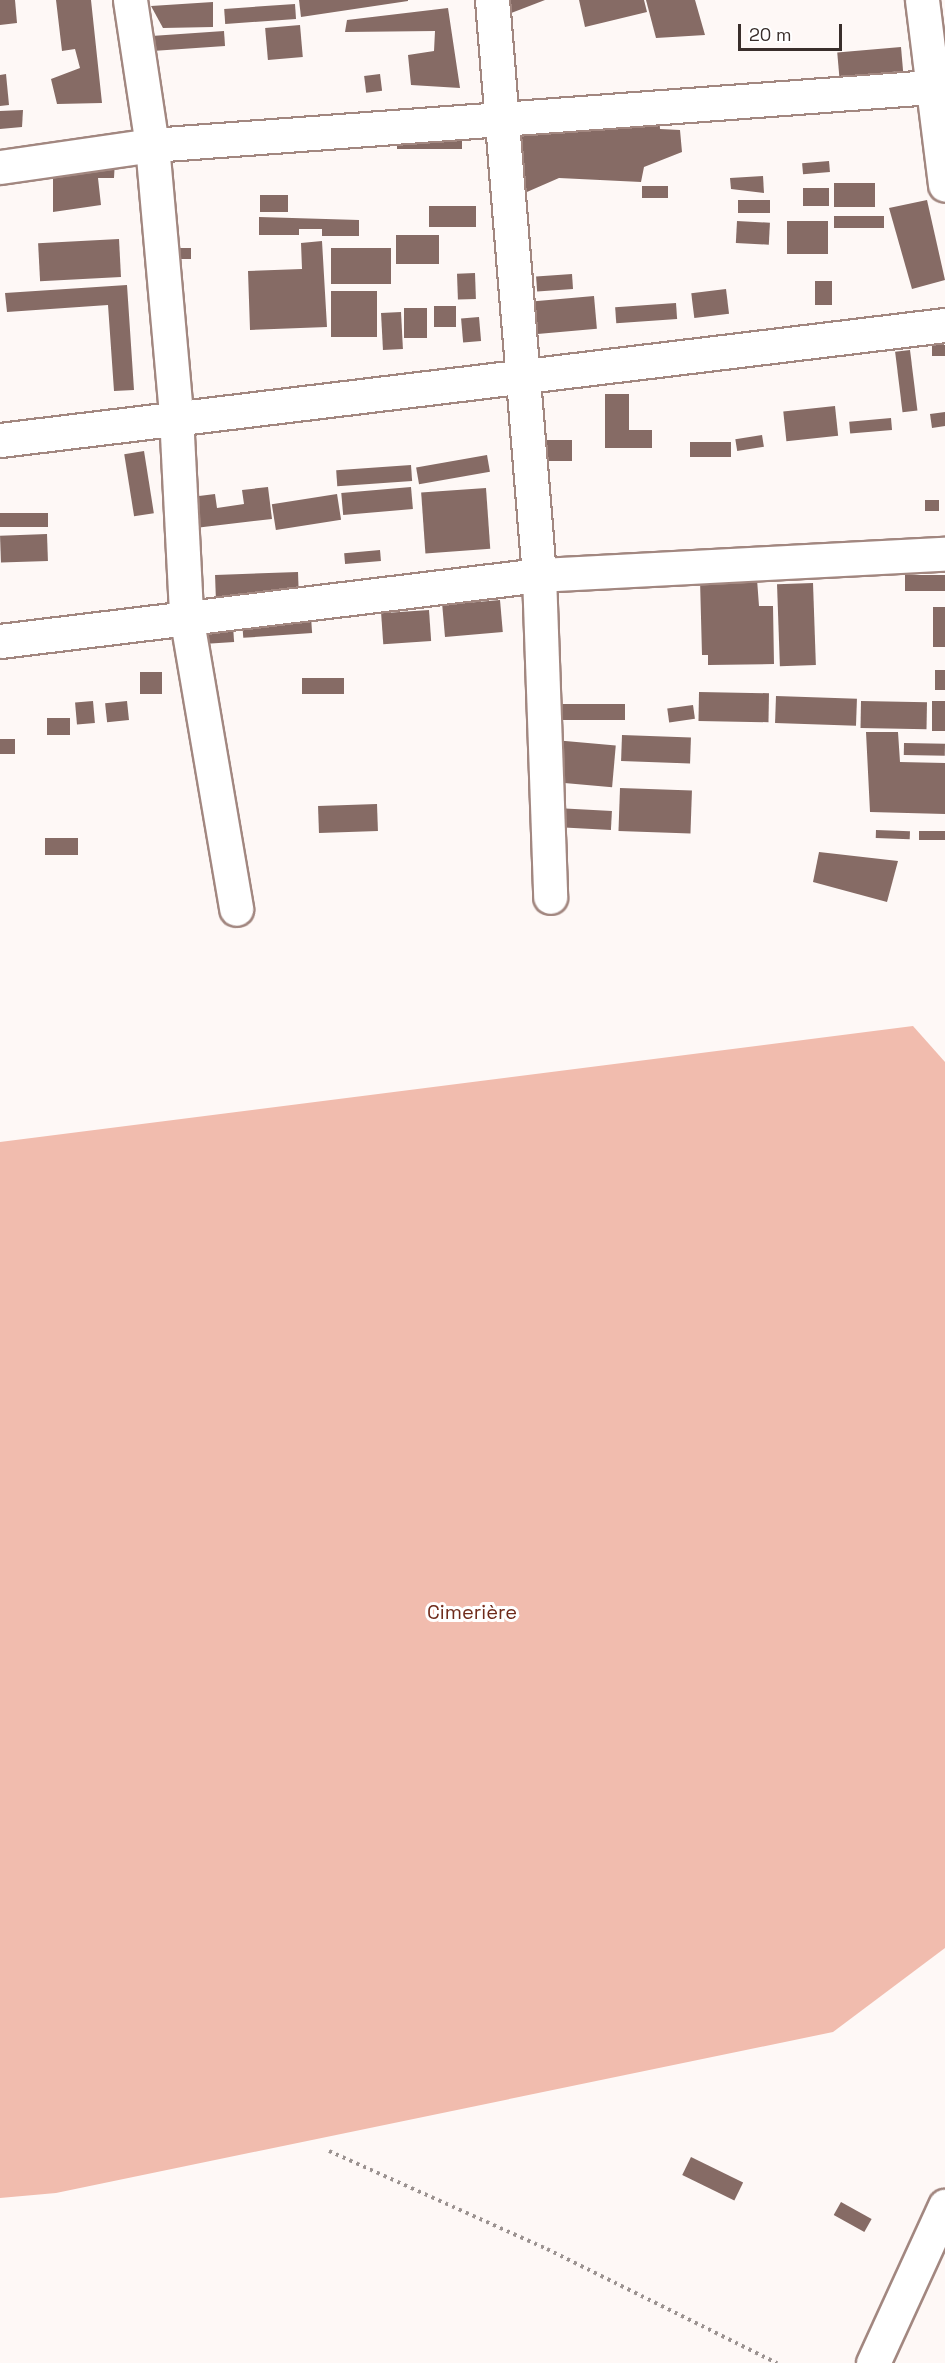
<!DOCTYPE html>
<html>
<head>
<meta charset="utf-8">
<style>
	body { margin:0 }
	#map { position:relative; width:945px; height:2363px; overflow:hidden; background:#fef8f6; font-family:"Space Grotesk",sans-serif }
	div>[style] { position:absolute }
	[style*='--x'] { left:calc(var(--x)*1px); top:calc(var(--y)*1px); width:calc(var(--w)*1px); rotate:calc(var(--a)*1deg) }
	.green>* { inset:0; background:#f1bcae }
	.building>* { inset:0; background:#866b65; transform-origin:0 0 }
	.path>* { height:4px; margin-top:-2px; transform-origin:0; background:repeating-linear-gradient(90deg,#9b9290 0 3px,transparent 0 7.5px) }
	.roads { filter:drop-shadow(2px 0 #a28780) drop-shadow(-2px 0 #a28780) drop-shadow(0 2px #a28780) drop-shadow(0 -2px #a28780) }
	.minor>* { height:33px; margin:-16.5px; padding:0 16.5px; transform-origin:16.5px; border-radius:16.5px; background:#fff }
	span { translate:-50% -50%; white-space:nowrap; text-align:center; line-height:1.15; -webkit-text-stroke:6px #fff; paint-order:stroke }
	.park-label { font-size:20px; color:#6f2b1b }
	.scale { position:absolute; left:738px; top:24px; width:104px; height:27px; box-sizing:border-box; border:3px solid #392e2b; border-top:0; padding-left:8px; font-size:18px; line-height:21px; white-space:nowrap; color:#392e2b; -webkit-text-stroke:4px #fff; paint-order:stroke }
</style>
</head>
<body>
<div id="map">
	<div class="green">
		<i style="clip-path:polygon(913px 1026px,945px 1062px,945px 1948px,833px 2032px,56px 2193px,0 2198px,0 1142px)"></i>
	</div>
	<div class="building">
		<i style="clip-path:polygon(0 0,15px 0,17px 23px,0 25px)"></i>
		<i style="clip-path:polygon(56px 0,91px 0,102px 103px,57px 104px,51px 79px,80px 68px,75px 49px,62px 51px)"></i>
		<i style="clip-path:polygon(299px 0,408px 0,408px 1px,301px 17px)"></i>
		<i style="clip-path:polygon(503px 0,545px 0,506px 15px)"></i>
		<i style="clip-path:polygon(579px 0,644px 0,647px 12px,585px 27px)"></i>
		<i style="clip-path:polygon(646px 0,695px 0,705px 35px,656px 38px)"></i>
		<i style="clip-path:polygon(213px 2px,213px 27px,163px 28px,151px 6px)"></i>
		<i style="left:295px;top:4px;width:15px;height:71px;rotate:86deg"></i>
		<i style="clip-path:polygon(448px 8px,460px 88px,411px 85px,408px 55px,434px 51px,435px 31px,345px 32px,347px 20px)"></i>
		<i style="left:300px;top:25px;width:32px;height:35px;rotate:85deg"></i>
		<i style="left:224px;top:31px;width:15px;height:80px;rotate:86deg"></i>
		<i style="left:901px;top:47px;width:24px;height:64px;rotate:85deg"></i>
		<i style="clip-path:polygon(6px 74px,9px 105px,0 106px,0 75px)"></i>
		<i style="left:380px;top:74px;width:17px;height:16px;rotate:83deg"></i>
		<i style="clip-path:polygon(23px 110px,22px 127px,0 129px,0 111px)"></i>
		<i style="clip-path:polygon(659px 113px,660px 129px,680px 130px,682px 152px,644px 167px,641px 182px,559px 178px,520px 195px,514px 125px)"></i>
		<i style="left:397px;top:129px;width:65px;height:20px"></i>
		<i style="clip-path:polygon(115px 161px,114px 178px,98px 178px,101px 205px,53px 212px,53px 162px)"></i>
		<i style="left:829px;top:161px;width:11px;height:27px;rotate:85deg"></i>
		<i style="clip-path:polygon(763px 176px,764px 193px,731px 189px,730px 178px)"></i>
		<i style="left:875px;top:183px;width:24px;height:41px;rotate:90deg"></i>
		<i style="left:668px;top:186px;width:12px;height:26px;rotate:90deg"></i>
		<i style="left:803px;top:188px;width:26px;height:18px"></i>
		<i style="left:260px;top:195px;width:28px;height:17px"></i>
		<i style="left:770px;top:200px;width:13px;height:32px;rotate:90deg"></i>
		<i style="clip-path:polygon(927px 200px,945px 280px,912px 289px,889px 208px)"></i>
		<i style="left:476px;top:206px;width:21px;height:47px;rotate:90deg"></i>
		<i style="left:884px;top:216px;width:12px;height:50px;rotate:90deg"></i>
		<i style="clip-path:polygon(259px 217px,359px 220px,359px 236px,322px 236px,322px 229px,299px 229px,299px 235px,259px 235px)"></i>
		<i style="left:737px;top:221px;width:33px;height:22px;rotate:3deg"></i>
		<i style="left:787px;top:221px;width:41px;height:33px"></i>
		<i style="left:396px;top:235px;width:43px;height:29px"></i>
		<i style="left:119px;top:239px;width:38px;height:81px;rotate:87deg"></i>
		<i style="clip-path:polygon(322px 241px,327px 327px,250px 330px,248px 271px,302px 269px,301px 243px)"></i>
		<i style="left:167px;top:248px;width:24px;height:11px"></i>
		<i style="left:331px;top:248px;width:60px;height:36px"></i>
		<i style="left:475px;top:273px;width:26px;height:18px;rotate:88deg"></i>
		<i style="left:572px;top:274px;width:15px;height:36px;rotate:86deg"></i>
		<i style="left:815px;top:281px;width:17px;height:24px"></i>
		<i style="clip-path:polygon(127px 285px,134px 390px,114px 391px,108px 305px,7px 312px,5px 293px)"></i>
		<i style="left:726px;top:289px;width:25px;height:35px;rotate:83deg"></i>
		<i style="left:331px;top:291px;width:46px;height:46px"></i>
		<i style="left:594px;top:296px;width:33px;height:71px;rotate:85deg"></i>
		<i style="left:676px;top:303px;width:16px;height:61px;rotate:86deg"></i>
		<i style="left:434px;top:306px;width:22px;height:21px"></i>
		<i style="left:404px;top:308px;width:23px;height:30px"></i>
		<i style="left:401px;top:312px;width:37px;height:20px;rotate:87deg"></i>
		<i style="left:479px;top:317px;width:24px;height:18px;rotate:85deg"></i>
		<i style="left:945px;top:345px;width:11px;height:13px;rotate:90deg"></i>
		<i style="left:910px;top:350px;width:61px;height:15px;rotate:83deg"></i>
		<i style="clip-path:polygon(605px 394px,629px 394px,629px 430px,652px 430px,652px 448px,605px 448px)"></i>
		<i style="left:835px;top:406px;width:30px;height:52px;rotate:84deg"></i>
		<i style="clip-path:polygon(945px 412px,945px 426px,932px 428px,930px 414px)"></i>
		<i style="left:891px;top:418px;width:12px;height:42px;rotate:85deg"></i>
		<i style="left:762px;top:435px;width:12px;height:27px;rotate:81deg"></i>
		<i style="left:534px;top:440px;width:38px;height:21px"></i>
		<i style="left:731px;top:442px;width:15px;height:41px;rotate:90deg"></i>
		<i style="left:144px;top:451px;width:63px;height:20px;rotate:81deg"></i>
		<i style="left:487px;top:455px;width:17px;height:72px;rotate:80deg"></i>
		<i style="left:411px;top:465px;width:16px;height:75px;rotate:86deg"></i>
		<i style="clip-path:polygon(268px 487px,272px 519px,195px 528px,191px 497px,215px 494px,217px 508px,244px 504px,242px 490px)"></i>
		<i style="left:411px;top:487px;width:22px;height:70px;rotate:85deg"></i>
		<i style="left:486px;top:488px;width:61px;height:65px;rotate:86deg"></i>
		<i style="left:337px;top:494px;width:26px;height:66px;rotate:81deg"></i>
		<i style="left:925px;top:500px;width:14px;height:11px"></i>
		<i style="left:48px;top:513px;width:14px;height:48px;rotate:90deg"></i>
		<i style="left:47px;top:534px;width:27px;height:47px;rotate:88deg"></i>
		<i style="left:380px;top:550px;width:11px;height:36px;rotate:85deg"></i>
		<i style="left:298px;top:572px;width:27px;height:83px;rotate:88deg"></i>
		<i style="left:945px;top:575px;width:16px;height:40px;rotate:90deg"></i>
		<i style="clip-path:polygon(757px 579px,759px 606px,773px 606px,774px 664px,708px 665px,708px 655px,702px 655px,700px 580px)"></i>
		<i style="left:813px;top:583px;width:82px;height:36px;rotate:88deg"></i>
		<i style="left:500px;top:600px;width:32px;height:58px;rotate:85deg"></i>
		<i style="left:933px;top:607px;width:12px;height:40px"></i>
		<i style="left:429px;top:610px;width:31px;height:48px;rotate:86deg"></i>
		<i style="left:311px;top:617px;width:16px;height:69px;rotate:86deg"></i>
		<i style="left:233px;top:626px;width:16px;height:27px;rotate:86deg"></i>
		<i style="left:935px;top:670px;width:10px;height:20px"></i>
		<i style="left:140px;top:672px;width:22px;height:22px"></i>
		<i style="left:302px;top:678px;width:42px;height:16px"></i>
		<i style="left:699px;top:692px;width:70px;height:29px;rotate:1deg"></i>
		<i style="left:776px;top:696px;width:81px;height:27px;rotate:2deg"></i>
		<i style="left:93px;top:701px;width:22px;height:18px;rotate:85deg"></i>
		<i style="left:127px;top:701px;width:19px;height:22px;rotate:84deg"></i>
		<i style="left:861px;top:701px;width:66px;height:27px;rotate:1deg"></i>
		<i style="left:932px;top:701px;width:13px;height:30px"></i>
		<i style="left:547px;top:704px;width:78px;height:16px"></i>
		<i style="left:693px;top:705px;width:14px;height:26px;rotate:82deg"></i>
		<i style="left:70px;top:718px;width:17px;height:23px;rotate:90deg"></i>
		<i style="clip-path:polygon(866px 732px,898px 732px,900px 762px,945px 763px,945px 814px,870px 812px)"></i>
		<i style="left:622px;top:735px;width:69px;height:26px;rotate:2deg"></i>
		<i style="left:0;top:739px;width:15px;height:15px"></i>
		<i style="left:554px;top:740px;width:62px;height:42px;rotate:5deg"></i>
		<i style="left:904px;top:743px;width:41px;height:12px;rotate:1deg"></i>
		<i style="left:620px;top:788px;width:72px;height:43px;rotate:2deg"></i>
		<i style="left:377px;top:804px;width:27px;height:59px;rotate:88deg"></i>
		<i style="left:556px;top:808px;width:56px;height:19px;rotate:3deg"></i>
		<i style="left:876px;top:830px;width:34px;height:8px;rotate:2deg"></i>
		<i style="left:919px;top:831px;width:26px;height:9px"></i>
		<i style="left:45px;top:838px;width:33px;height:17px"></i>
		<i style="clip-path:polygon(819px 852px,898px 861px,887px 902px,813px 882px)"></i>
		<i style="left:691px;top:2157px;width:58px;height:20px;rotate:26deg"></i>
		<i style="left:841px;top:2202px;width:35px;height:15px;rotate:29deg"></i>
	</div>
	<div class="path">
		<i style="--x:329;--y:2151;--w:239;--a:24.2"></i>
		<i style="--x:547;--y:2249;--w:257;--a:26.4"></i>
	</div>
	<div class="roads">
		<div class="minor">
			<i style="--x:130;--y:0;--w:147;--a:81.4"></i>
			<i style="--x:152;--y:145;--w:271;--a:84.9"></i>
			<i style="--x:176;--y:415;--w:200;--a:87.1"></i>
			<i style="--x:186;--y:615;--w:298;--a:80.3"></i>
			<i style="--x:492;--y:0;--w:577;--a:85.33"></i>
			<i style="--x:539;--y:575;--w:322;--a:88"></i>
			<i style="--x:922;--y:0;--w:186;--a:82.9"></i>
			<i style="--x:0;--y:167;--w:154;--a:-8.2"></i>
			<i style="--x:152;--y:145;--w:780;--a:-4.26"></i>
			<i style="--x:0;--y:440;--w:952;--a:-6.94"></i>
			<i style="--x:0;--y:641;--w:543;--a:-6.98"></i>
			<i style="--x:539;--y:575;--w:407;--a:-3"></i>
			<i style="--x:873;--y:2363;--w:173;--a:-65.4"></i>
		</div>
	</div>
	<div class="park-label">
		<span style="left:472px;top:1612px">Cimerière</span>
	</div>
	<div class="scale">20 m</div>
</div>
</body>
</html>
